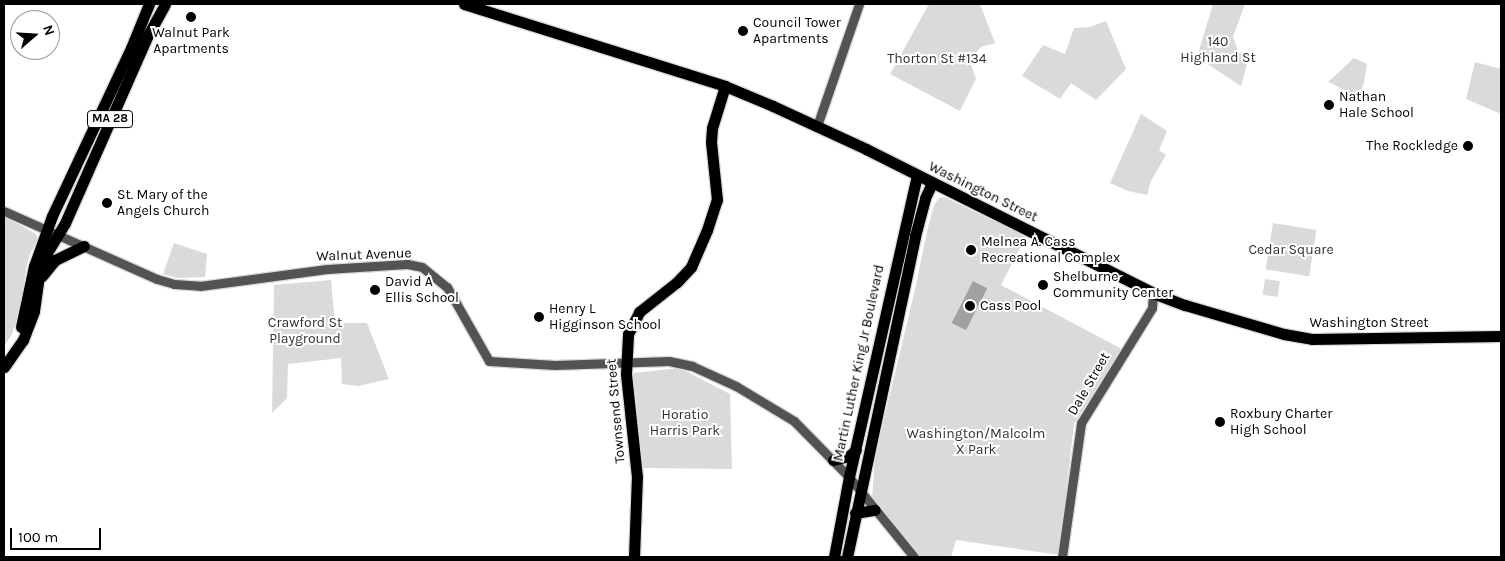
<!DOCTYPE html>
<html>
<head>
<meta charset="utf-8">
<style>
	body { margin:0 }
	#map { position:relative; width:1505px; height:561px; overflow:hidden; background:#fff; font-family:Karla,sans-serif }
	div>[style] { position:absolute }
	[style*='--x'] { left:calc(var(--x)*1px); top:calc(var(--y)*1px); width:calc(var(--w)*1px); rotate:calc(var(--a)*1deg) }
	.green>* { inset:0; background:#dadada; transform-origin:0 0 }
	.water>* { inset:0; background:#a1a1a1; transform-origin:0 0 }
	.roads { filter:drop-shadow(1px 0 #dbdbdb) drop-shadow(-1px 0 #dbdbdb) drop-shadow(0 1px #dbdbdb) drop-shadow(0 -1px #dbdbdb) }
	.minor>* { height:9px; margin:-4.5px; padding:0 4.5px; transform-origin:4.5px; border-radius:4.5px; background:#535353 }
	.major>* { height:11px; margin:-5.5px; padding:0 5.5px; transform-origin:5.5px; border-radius:5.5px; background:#000 }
	.dots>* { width:14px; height:14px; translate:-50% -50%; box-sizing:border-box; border:2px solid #fff; border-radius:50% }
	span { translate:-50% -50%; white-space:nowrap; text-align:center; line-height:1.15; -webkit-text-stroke:4px #fff; paint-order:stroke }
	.shield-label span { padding:1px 4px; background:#fff; border:1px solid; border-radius:4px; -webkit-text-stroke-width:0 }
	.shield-label { font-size:12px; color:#000; font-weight:700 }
	.poi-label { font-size:14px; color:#000 }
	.left { translate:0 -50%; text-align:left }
	.right { translate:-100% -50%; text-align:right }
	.park-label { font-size:14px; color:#313131 }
	.street-label { font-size:14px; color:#000 }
	.frame { position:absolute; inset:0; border:5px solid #000; pointer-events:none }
	.north { position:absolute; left:10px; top:10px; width:50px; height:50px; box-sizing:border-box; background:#fff; border:1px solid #999; border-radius:50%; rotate:71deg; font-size:14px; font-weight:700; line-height:20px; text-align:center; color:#000 }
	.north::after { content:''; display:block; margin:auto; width:18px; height:22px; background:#000; clip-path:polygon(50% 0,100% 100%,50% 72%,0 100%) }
	.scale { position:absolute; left:10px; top:528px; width:91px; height:22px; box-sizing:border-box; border:2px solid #000; border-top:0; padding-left:6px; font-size:15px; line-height:18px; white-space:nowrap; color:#000; -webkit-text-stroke:4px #fff; paint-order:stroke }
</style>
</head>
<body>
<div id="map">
	<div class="green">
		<i style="clip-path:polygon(929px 4px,980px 4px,995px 43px,981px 47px,973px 56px,971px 65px,976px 79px,960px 111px,890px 74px)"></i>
		<i style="clip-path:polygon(1213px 4px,1245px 4px,1233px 37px,1239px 53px,1250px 52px,1241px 86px,1197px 57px)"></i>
		<i style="clip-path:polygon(1106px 21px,1126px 69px,1096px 100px,1071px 83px,1060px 99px,1022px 76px,1043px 45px,1065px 54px,1074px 28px,1090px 27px)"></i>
		<i style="clip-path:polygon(1354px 58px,1367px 64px,1364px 83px,1356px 103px,1343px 89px,1328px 82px)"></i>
		<i style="clip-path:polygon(1475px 62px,1501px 69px,1501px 114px,1466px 99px)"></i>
		<i style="clip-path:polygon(1141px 114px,1167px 131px,1159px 150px,1166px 155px,1151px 181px,1147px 195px,1128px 191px,1110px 183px)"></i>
		<i style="clip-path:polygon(944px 197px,1026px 236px,1001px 285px,1122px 349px,1074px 424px,1059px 555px,956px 540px,951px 557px,920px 557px,872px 498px,875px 457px,916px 285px,928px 227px,934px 205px,939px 198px)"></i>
		<i style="clip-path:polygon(4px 216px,36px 234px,38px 240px,31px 252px,27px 264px,18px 318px,11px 336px,4px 346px)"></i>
		<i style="left:1273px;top:223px;width:44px;height:47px;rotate:9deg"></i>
		<i style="clip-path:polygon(174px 243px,207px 254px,205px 277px,177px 278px,163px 274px)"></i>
		<i style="left:1265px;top:279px;width:15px;height:16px;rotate:8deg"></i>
		<i style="clip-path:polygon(331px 280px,335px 323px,367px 323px,389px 379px,358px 386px,342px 384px,341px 358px,288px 364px,287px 398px,272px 413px,274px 285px)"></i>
		<i style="clip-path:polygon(680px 368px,730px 394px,732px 469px,643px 468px,633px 373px)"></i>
	</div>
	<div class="water">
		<i style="left:973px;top:281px;width:16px;height:47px;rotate:27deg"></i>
	</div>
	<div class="roads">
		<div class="minor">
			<i style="--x:817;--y:126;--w:129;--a:-71"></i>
			<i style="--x:4;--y:211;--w:167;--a:24"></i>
			<i style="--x:157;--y:279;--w:18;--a:16"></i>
			<i style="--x:174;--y:284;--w:26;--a:4"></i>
			<i style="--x:200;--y:286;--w:128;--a:-7.6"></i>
			<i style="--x:327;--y:269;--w:80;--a:-3.6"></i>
			<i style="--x:407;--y:264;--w:15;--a:11"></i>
			<i style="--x:422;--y:267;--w:32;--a:39"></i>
			<i style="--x:447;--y:287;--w:85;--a:60.4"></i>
			<i style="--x:489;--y:361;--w:66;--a:3.5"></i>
			<i style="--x:555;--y:365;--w:114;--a:-2"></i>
			<i style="--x:669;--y:361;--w:24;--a:12"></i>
			<i style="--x:692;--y:366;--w:48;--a:24.4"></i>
			<i style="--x:736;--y:386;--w:68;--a:31.1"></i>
			<i style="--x:794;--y:421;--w:78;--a:45.5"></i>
			<i style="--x:849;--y:477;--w:103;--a:50.9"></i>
			<i style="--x:1062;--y:557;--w:135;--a:-81.9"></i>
			<i style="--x:1081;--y:423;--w:135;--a:-58.3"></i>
			<i style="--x:1152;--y:308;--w:15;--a:-86"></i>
		</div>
		<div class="major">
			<i style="--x:464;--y:4;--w:274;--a:17.4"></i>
			<i style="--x:725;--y:86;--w:52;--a:22.6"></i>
			<i style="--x:773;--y:106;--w:102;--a:24.8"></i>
			<i style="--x:866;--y:149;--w:321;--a:26.6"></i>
			<i style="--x:1153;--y:293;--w:34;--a:21"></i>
			<i style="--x:1185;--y:305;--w:103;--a:16.3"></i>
			<i style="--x:1284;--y:334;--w:28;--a:10"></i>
			<i style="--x:1312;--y:339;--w:189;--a:-0.9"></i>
			<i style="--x:42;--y:276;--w:21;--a:-51"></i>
			<i style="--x:55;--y:260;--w:32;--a:-26"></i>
			<i style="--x:21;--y:327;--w:62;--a:-78"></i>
			<i style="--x:34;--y:266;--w:53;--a:-70.2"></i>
			<i style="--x:52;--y:216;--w:186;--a:-64.8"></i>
			<i style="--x:131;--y:48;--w:48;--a:-67.8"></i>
			<i style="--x:4;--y:367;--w:33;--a:-55"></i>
			<i style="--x:23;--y:340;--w:31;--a:-69"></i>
			<i style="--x:34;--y:311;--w:34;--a:-82"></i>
			<i style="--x:39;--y:277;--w:25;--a:-72"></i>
			<i style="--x:47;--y:253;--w:35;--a:-59"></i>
			<i style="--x:65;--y:223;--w:206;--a:-66.2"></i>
			<i style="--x:148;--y:35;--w:35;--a:-61"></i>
			<i style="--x:833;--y:460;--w:16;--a:-14"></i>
			<i style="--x:849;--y:456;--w:9;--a:-41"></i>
			<i style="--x:855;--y:513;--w:20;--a:-9"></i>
			<i style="--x:634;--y:557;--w:80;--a:-87.9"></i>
			<i style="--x:637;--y:477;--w:104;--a:-96.1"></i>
			<i style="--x:626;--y:374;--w:40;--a:-87.1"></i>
			<i style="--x:628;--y:334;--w:25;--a:-63"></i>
			<i style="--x:639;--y:312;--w:48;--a:-38.3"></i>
			<i style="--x:677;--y:282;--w:21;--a:-47"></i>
			<i style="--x:691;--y:267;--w:40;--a:-66.6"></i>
			<i style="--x:707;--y:230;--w:32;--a:-72"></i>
			<i style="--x:717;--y:200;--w:58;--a:-95.9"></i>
			<i style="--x:711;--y:142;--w:14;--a:-86"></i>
			<i style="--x:712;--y:128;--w:44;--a:-72.8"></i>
			<i style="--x:834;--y:557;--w:81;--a:-79.4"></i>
			<i style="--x:849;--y:477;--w:309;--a:-77.3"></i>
			<i style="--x:847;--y:557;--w:328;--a:-78"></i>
			<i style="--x:915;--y:236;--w:39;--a:-75"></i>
			<i style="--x:925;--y:198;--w:17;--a:-65"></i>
		</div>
	</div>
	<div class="dots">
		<i style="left:191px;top:17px;background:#000"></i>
		<i style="left:743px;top:31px;background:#000"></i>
		<i style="left:1329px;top:105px;background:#000"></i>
		<i style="left:1468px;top:146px;background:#000"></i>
		<i style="left:107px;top:203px;background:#000"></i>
		<i style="left:971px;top:250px;background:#000"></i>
		<i style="left:1043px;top:285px;background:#000"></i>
		<i style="left:375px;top:290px;background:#000"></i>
		<i style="left:970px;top:306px;background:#000"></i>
		<i style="left:539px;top:317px;background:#000"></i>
		<i style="left:1220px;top:422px;background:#000"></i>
	</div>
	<div class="shield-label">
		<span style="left:110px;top:119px">MA 28</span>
	</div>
	<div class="poi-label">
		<span class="left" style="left:753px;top:31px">Council Tower<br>Apartments</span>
		<span style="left:191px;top:41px">Walnut Park<br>Apartments</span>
		<span class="left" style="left:1339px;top:105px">Nathan<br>Hale School</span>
		<span class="right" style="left:1458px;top:146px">The Rockledge</span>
		<span class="left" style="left:117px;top:203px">St. Mary of the<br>Angels Church</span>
		<span class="left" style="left:981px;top:250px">Melnea A. Cass<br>Recreational Complex</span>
		<span class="left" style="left:1053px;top:285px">Shelburne<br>Community Center</span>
		<span class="left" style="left:385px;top:290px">David A<br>Ellis School</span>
		<span class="left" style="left:980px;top:306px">Cass Pool</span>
		<span class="left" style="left:549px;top:317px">Henry L<br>Higginson School</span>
		<span class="left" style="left:1230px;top:422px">Roxbury Charter<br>High School</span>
	</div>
	<div class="park-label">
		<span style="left:1218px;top:50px">140<br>Highland St</span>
		<span style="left:937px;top:59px">Thorton St #134</span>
		<span style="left:1291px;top:250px">Cedar Square</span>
		<span style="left:305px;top:331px">Crawford St<br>Playground</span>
		<span style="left:685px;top:423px">Horatio<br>Harris Park</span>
		<span style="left:976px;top:442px">Washington/Malcolm<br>X Park</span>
	</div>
	<div class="street-label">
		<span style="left:983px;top:192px;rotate:26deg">Washington Street</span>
		<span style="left:364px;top:255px;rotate:-2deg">Walnut Avenue</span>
		<span style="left:1369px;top:323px">Washington Street</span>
		<span style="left:859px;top:363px;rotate:-78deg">Martin Luther King Jr Boulevard</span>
		<span style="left:1089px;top:384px;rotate:-60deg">Dale Street</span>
		<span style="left:616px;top:411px;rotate:-95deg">Townsend Street</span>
	</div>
	<div class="frame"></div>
	<div class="north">N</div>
	<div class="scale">100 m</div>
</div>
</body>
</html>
